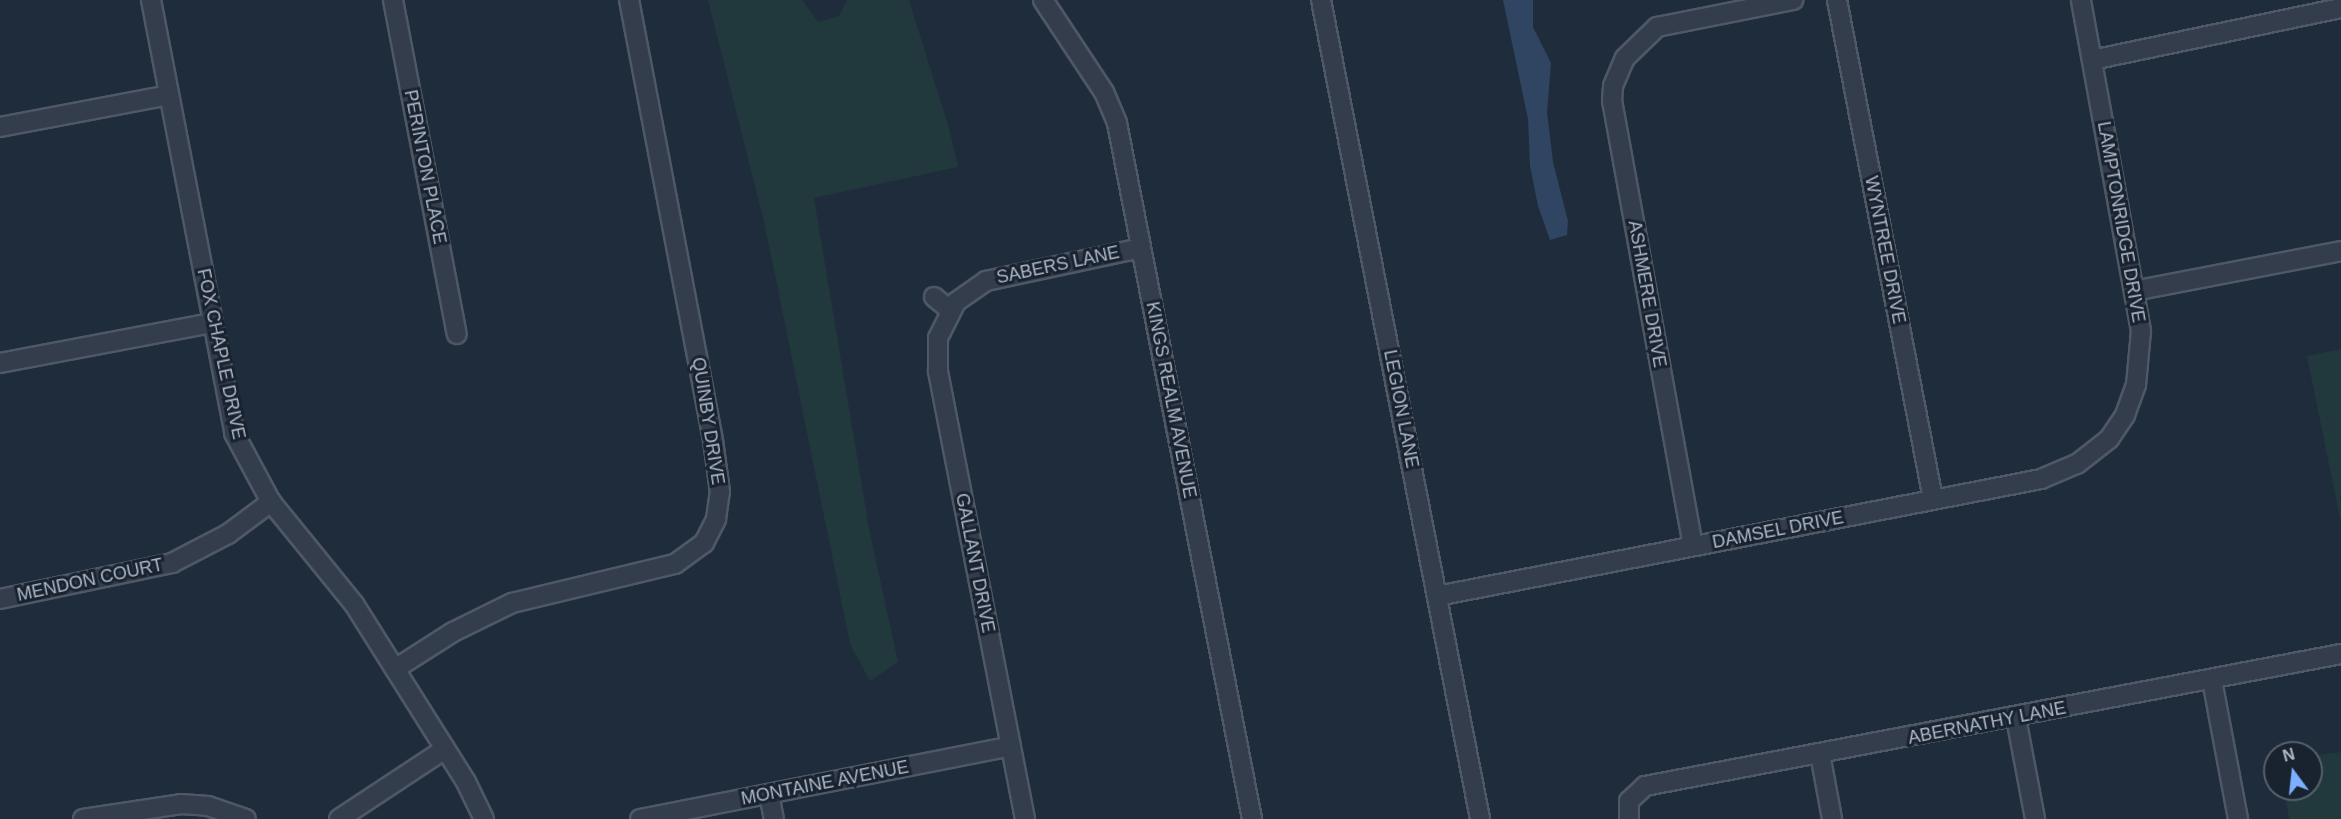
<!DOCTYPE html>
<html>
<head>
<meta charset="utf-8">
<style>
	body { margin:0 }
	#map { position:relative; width:2341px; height:819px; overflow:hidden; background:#1f2c3b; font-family:Arial,sans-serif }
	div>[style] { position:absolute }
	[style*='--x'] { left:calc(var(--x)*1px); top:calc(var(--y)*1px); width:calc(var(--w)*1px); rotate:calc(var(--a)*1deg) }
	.green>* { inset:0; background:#21393c }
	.water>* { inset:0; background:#304562 }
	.roads { filter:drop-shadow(2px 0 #4e5866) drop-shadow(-2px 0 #4e5866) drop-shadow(0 2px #4e5866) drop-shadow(0 -2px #4e5866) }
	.minor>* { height:18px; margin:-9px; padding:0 9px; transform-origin:9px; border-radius:9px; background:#333d4b }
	span { translate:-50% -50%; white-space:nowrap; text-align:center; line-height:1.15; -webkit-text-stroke:6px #192330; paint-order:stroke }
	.street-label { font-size:18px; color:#aeb8c8 }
	.north { position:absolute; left:2263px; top:741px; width:60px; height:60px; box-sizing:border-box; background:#192330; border:2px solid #555f6d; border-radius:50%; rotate:345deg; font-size:16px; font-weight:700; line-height:24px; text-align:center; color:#aeb8c8 }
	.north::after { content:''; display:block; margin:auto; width:21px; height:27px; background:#7cb0ff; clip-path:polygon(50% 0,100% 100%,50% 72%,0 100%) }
</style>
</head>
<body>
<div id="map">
	<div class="green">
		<i style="clip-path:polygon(708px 0,802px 0,818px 22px,839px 16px,847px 0,909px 0,949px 128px,958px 167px,814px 198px,869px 528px,898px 662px,870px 681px,850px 644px,765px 226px)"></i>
		<i style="clip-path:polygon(2341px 349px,2341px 524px,2307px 356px)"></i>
		<i style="clip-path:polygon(2341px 752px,2341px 819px,2289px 819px,2284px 789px,2311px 789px,2311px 756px)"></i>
	</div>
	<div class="water">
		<i style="clip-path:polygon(1503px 0,1533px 0,1533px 27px,1551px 63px,1547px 112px,1553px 162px,1568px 221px,1567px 235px,1550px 240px,1538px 206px,1530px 166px,1528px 119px)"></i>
	</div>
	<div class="roads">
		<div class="minor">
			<i style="--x:151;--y:0;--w:441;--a:79.1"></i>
			<i style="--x:234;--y:433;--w:78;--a:61.8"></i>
			<i style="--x:271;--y:502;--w:132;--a:50.9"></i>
			<i style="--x:354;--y:604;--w:210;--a:57.8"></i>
			<i style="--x:466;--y:782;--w:41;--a:64.1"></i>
			<i style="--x:393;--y:0;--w:340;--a:79.2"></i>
			<i style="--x:1043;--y:0;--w:110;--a:56.5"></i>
			<i style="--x:1104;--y:92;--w:34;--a:67"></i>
			<i style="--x:1117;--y:123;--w:709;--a:79.02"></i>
			<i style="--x:1321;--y:0;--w:834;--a:79.01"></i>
			<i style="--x:1837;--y:0;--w:508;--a:79.11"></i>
			<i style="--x:2092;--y:60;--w:254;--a:-11.8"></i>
			<i style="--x:0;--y:127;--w:172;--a:-10.7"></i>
			<i style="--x:2134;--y:291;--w:211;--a:-10.9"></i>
			<i style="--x:934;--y:297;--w:21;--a:39"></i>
			<i style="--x:0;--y:363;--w:215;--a:-10.7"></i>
			<i style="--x:1693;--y:546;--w:452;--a:-100.3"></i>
			<i style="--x:1612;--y:101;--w:15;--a:-86"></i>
			<i style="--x:1613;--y:86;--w:30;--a:-67"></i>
			<i style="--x:1625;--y:58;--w:45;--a:-44.1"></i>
			<i style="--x:1657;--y:27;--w:139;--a:-11.2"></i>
			<i style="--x:1437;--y:596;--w:615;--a:-10.96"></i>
			<i style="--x:2041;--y:479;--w:39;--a:-23"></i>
			<i style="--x:2077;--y:464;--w:41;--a:-38"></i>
			<i style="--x:2109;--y:439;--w:29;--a:-56"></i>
			<i style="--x:2125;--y:415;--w:32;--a:-70"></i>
			<i style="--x:2136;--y:385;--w:54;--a:-84.7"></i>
			<i style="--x:2141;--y:331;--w:336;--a:-100.3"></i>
			<i style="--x:0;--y:599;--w:176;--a:-11.8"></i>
			<i style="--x:172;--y:563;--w:63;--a:-27.4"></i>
			<i style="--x:228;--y:534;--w:54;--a:-36.7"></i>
			<i style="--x:395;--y:669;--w:69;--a:-32.5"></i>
			<i style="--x:453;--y:632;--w:66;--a:-26.2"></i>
			<i style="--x:512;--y:603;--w:168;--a:-13.5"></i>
			<i style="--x:675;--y:564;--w:36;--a:-36"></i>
			<i style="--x:704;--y:543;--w:27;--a:-63"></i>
			<i style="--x:716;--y:519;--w:27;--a:-82"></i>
			<i style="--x:720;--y:492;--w:52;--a:-97.7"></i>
			<i style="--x:713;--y:440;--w:448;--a:-100.8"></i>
			<i style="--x:2212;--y:680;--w:141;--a:79.4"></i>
			<i style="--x:2016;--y:718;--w:103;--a:79.3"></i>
			<i style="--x:1820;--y:754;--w:66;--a:79.5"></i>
			<i style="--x:769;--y:794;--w:25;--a:79"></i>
			<i style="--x:83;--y:819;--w:99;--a:-8.7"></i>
			<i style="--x:181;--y:804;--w:27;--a:4"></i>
			<i style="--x:208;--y:806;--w:40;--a:18.9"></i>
			<i style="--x:339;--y:819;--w:127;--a:-33.4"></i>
			<i style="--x:640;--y:819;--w:378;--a:-11.1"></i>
			<i style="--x:1025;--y:819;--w:457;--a:-101"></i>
			<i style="--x:938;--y:370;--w:32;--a:-90"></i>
			<i style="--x:938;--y:338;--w:40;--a:-63.4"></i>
			<i style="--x:956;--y:302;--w:37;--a:-35"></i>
			<i style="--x:986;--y:281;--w:158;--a:-12"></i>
			<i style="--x:1629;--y:819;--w:18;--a:-90"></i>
			<i style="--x:1629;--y:801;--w:22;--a:-43"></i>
			<i style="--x:1645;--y:786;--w:708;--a:-10.74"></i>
		</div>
	</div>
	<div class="street-label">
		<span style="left:425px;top:167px;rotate:79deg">PERINTON PLACE</span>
		<span style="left:2121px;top:222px;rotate:80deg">LAMPTONRIDGE DRIVE</span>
		<span style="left:1885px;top:250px;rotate:79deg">WYNTREE DRIVE</span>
		<span style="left:1058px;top:265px;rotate:-12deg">SABERS LANE</span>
		<span style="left:1647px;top:294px;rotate:80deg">ASHMERE DRIVE</span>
		<span style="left:221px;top:354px;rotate:78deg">FOX CHAPLE DRIVE</span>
		<span style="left:1171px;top:400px;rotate:79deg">KINGS REALM AVENUE</span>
		<span style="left:1401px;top:409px;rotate:79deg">LEGION LANE</span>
		<span style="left:708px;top:421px;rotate:81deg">QUINBY DRIVE</span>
		<span style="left:1778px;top:530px;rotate:-11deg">DAMSEL DRIVE</span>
		<span style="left:975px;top:563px;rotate:79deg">GALLANT DRIVE</span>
		<span style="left:90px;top:580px;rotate:-12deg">MENDON COURT</span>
		<span style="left:1987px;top:723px;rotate:-11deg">ABERNATHY LANE</span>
		<span style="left:825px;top:783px;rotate:-11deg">MONTAINE AVENUE</span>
	</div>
	<div class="north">N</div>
</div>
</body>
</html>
